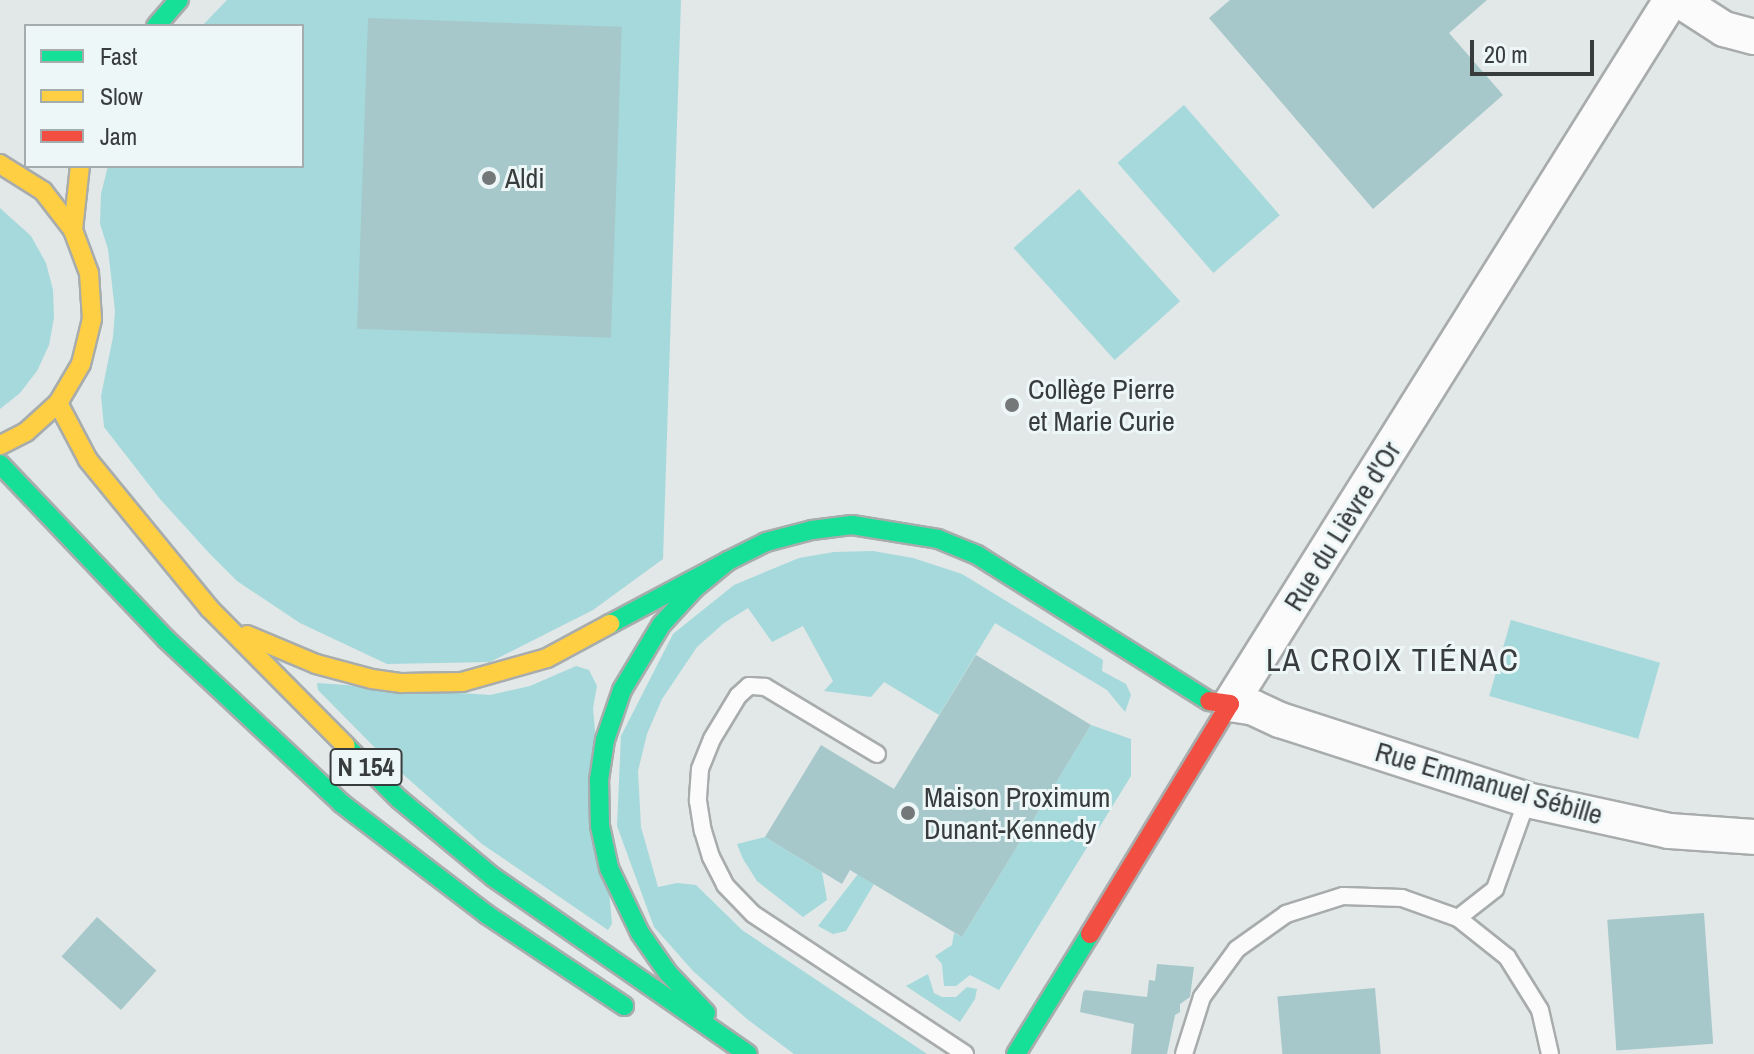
<!DOCTYPE html>
<html>
<head>
<meta charset="utf-8">
<style>
	body { margin:0 }
	#map { position:relative; width:1754px; height:1054px; overflow:hidden; background:#e2e7e7; font-family:"Archivo Narrow",sans-serif }
	div>[style] { position:absolute }
	[style*='--x'] { left:calc(var(--x)*1px); top:calc(var(--y)*1px); width:calc(var(--w)*1px); rotate:calc(var(--a)*1deg) }
	.green>* { inset:0; background:#a5d9dc; transform-origin:0 0 }
	.building>* { inset:0; background:#a6c8ca; transform-origin:0 0 }
	.roads { filter:drop-shadow(2px 0 #a8acac) drop-shadow(-2px 0 #a8acac) drop-shadow(0 2px #a8acac) drop-shadow(0 -2px #a8acac) }
	.lane>* { height:16px; margin:-8px; padding:0 8px; transform-origin:8px; border-radius:8px; background:#fbfbfb }
	.street>* { height:34px; margin:-17px; padding:0 17px; transform-origin:17px; border-radius:17px; background:#fbfbfb }
	.fast>* { height:18px; margin:-9px; padding:0 9px; transform-origin:9px; border-radius:9px; background:#16e098 }
	.slow>* { height:18px; margin:-9px; padding:0 9px; transform-origin:9px; border-radius:9px; background:#ffcf43 }
	.jam>* { height:18px; margin:-9px; padding:0 9px; transform-origin:9px; border-radius:9px; background:#f24e42 }
	.dots>* { width:22px; height:22px; translate:-50% -50%; box-sizing:border-box; border:4px solid #edf7f7; border-radius:50% }
	span { translate:-50% -50%; white-space:nowrap; text-align:center; line-height:1.15; -webkit-text-stroke:6px #edf7f7; paint-order:stroke }
	.shield-label span { padding:2px 6px; background:#edf7f7; border:2px solid; border-radius:6px; -webkit-text-stroke-width:0 }
	.shield-label { font-size:26px; color:#383c3c; font-weight:700 }
	.poi-label { font-size:28px; color:#383c3c }
	.left { translate:0 -50%; text-align:left }
	.street-label { font-size:28px; color:#383c3c }
	.quarter-label { font-size:32px; color:#383c3c; letter-spacing:2px }
	.legend { position:absolute; left:24px; top:24px; width:280px; height:144px; box-sizing:border-box; background:#edf7f7; border:2px solid #a5acac; margin:0; padding:10px 14px; list-style:none; font-size:24px; color:#383c3c }
	.legend li { display:flex; align-items:center; gap:16px; height:40px }
	.legend b { width:40px; border:2px solid #a5acac }
	.scale { position:absolute; left:1470px; top:40px; width:124px; height:36px; box-sizing:border-box; border:4px solid #383c3c; border-top:0; padding-left:10px; font-size:24px; line-height:28px; white-space:nowrap; color:#383c3c; -webkit-text-stroke:6px #edf7f7; paint-order:stroke }
</style>
</head>
<body>
<div id="map">
	<div class="green">
		<i style="clip-path:polygon(227px 0,681px 0,663px 559px,593px 610px,490px 662px,387px 664px,300px 623px,237px 581px,210px 554px,160px 499px,104px 427px,101px 396px,113px 337px,115px 311px,108px 249px,100px 224px,101px 194px,108px 166px,302px 166px,302px 26px,202px 26px)"></i>
		<i style="left:1184px;top:105px;width:146px;height:88px;rotate:49deg"></i>
		<i style="left:1079px;top:189px;width:151px;height:88px;rotate:48deg"></i>
		<i style="clip-path:polygon(0 208px,31px 236px,46px 263px,53px 290px,54px 318px,49px 345px,37px 371px,20px 393px,0 409px)"></i>
		<i style="clip-path:polygon(873px 551px,913px 558px,962px 574px,1103px 660px,1102px 671px,1126px 684px,1131px 695px,1125px 712px,1107px 690px,995px 623px,939px 715px,884px 682px,871px 697px,824px 691px,833px 681px,803px 626px,772px 642px,748px 608px,724px 623px,697px 647px,662px 699px,647px 734px,638px 771px,641px 827px,658px 887px,677px 883px,696px 885px,742px 930px,927px 1054px,794px 1054px,747px 1019px,693px 971px,654px 927px,617px 826px,621px 736px,673px 634px,734px 585px,799px 558px,834px 552px)"></i>
		<i style="left:1511px;top:620px;width:155px;height:79px;rotate:16deg"></i>
		<i style="clip-path:polygon(576px 666px,589px 670px,597px 686px,593px 708px,612px 924px,608px 930px,482px 844px,388px 761px,318px 690px,317px 683px,490px 695px,530px 686px)"></i>
		<i style="clip-path:polygon(1091px 725px,1131px 739px,1131px 776px,999px 990px,970px 975px,956px 986px,944px 986px,942px 964px,935px 956px,952px 945px,954px 933px,962px 937px)"></i>
		<i style="clip-path:polygon(765px 837px,822px 872px,827px 900px,803px 917px,757px 881px,743px 859px,737px 844px)"></i>
		<i style="clip-path:polygon(858px 874px,874px 884px,846px 931px,833px 934px,818px 926px)"></i>
		<i style="clip-path:polygon(928px 974px,934px 993px,942px 997px,956px 997px,967px 987px,977px 989px,975px 999px,960px 1022px,906px 986px)"></i>
	</div>
	<div class="building">
		<i style="clip-path:polygon(1230px 0,1487px 0,1449px 33px,1503px 95px,1373px 209px,1209px 18px)"></i>
		<i style="left:368px;top:18px;width:254px;height:311px;rotate:2deg"></i>
		<i style="clip-path:polygon(976px 655px,1091px 725px,962px 937px,850px 870px,842px 884px,765px 837px,821px 745px,894px 789px)"></i>
		<i style="left:1704px;top:913px;width:131px;height:97px;rotate:86deg"></i>
		<i style="left:97px;top:917px;width:80px;height:53px;rotate:42deg"></i>
		<i style="clip-path:polygon(1157px 964px,1194px 967px,1190px 997px,1180px 1004px,1180px 1012px,1175px 1015px,1167px 1054px,1131px 1054px,1134px 1024px,1080px 1012px,1083px 993px,1085px 990px,1147px 997px,1149px 980px,1155px 981px)"></i>
		<i style="left:1375px;top:988px;width:66px;height:98px;rotate:85deg"></i>
	</div>
	<div class="roads">
		<div class="lane">
			<i style="--x:877;--y:754;--w:131;--a:-149.1"></i>
			<i style="--x:765;--y:687;--w:16;--a:-176"></i>
			<i style="--x:749;--y:686;--w:15;--a:138"></i>
			<i style="--x:738;--y:696;--w:50;--a:121.2"></i>
			<i style="--x:712;--y:739;--w:32;--a:112"></i>
			<i style="--x:700;--y:769;--w:32;--a:94"></i>
			<i style="--x:698;--y:801;--w:30;--a:81"></i>
			<i style="--x:703;--y:831;--w:27;--a:73"></i>
			<i style="--x:711;--y:857;--w:31;--a:63"></i>
			<i style="--x:725;--y:885;--w:40;--a:46"></i>
			<i style="--x:753;--y:914;--w:254;--a:33.4"></i>
			<i style="--x:1458;--y:918;--w:47;--a:-38.1"></i>
			<i style="--x:1495;--y:889;--w:95;--a:-70.2"></i>
			<i style="--x:1184;--y:1054;--w:60;--a:-72.5"></i>
			<i style="--x:1202;--y:997;--w:59;--a:-53.9"></i>
			<i style="--x:1237;--y:949;--w:60;--a:-35.5"></i>
			<i style="--x:1286;--y:914;--w:60;--a:-17.5"></i>
			<i style="--x:1343;--y:896;--w:59;--a:1.9"></i>
			<i style="--x:1402;--y:898;--w:59;--a:19.7"></i>
			<i style="--x:1458;--y:918;--w:63;--a:38.5"></i>
			<i style="--x:1507;--y:957;--w:62;--a:58.1"></i>
			<i style="--x:1540;--y:1010;--w:45;--a:77.2"></i>
		</div>
		<div class="street">
			<i style="--x:1671;--y:0;--w:831;--a:122.06"></i>
			<i style="--x:1230;--y:704;--w:24;--a:9"></i>
			<i style="--x:1254;--y:708;--w:29;--a:25"></i>
			<i style="--x:1280;--y:720;--w:260;--a:17.9"></i>
			<i style="--x:1527;--y:800;--w:145;--a:12.3"></i>
			<i style="--x:1669;--y:831;--w:85;--a:4"></i>
			<i style="--x:1679;--y:0;--w:54;--a:32.8"></i>
			<i style="--x:1724;--y:29;--w:31;--a:15"></i>
		</div>
		<div class="fast">
			<i style="--x:156;--y:26;--w:35;--a:-49"></i>
			<i style="--x:0;--y:464;--w:241;--a:46.5"></i>
			<i style="--x:166;--y:639;--w:240;--a:43.1"></i>
			<i style="--x:341;--y:803;--w:183;--a:37.4"></i>
			<i style="--x:486;--y:914;--w:166;--a:33.7"></i>
			<i style="--x:610;--y:624;--w:134;--a:-28.1"></i>
			<i style="--x:346;--y:746;--w:75;--a:45"></i>
			<i style="--x:399;--y:799;--w:122;--a:39.7"></i>
			<i style="--x:493;--y:877;--w:310;--a:34.8"></i>
			<i style="--x:706;--y:1013;--w:55;--a:-133.5"></i>
			<i style="--x:668;--y:973;--w:49;--a:-125"></i>
			<i style="--x:640;--y:933;--w:72;--a:-115.5"></i>
			<i style="--x:609;--y:868;--w:43;--a:-102.1"></i>
			<i style="--x:600;--y:826;--w:46;--a:-91.2"></i>
			<i style="--x:599;--y:780;--w:40;--a:-81.5"></i>
			<i style="--x:605;--y:740;--w:53;--a:-71.2"></i>
			<i style="--x:622;--y:690;--w:76;--a:-59"></i>
			<i style="--x:661;--y:625;--w:50;--a:-47.4"></i>
			<i style="--x:695;--y:588;--w:43;--a:-39.3"></i>
			<i style="--x:728;--y:561;--w:42;--a:-26.6"></i>
			<i style="--x:766;--y:542;--w:48;--a:-14.6"></i>
			<i style="--x:812;--y:530;--w:40;--a:-7.1"></i>
			<i style="--x:852;--y:525;--w:87;--a:9.2"></i>
			<i style="--x:938;--y:539;--w:42;--a:22.3"></i>
			<i style="--x:977;--y:555;--w:274;--a:32.2"></i>
			<i style="--x:1016;--y:1054;--w:141;--a:-58.3"></i>
		</div>
		<div class="slow">
			<i style="--x:0;--y:164;--w:51;--a:32.1"></i>
			<i style="--x:43;--y:191;--w:49;--a:52.4"></i>
			<i style="--x:73;--y:230;--w:46;--a:69.6"></i>
			<i style="--x:89;--y:273;--w:46;--a:86.3"></i>
			<i style="--x:92;--y:319;--w:46;--a:103.7"></i>
			<i style="--x:81;--y:364;--w:45;--a:120.5"></i>
			<i style="--x:58;--y:403;--w:43;--a:137.8"></i>
			<i style="--x:26;--y:432;--w:29;--a:153"></i>
			<i style="--x:73;--y:230;--w:64;--a:-83.8"></i>
			<i style="--x:58;--y:403;--w:64;--a:62.2"></i>
			<i style="--x:88;--y:460;--w:191;--a:50.7"></i>
			<i style="--x:209;--y:608;--w:194;--a:45.2"></i>
			<i style="--x:247;--y:635;--w:75;--a:22.8"></i>
			<i style="--x:316;--y:664;--w:58;--a:15"></i>
			<i style="--x:372;--y:679;--w:30;--a:8"></i>
			<i style="--x:402;--y:683;--w:60;--a:-1"></i>
			<i style="--x:462;--y:682;--w:88;--a:-15.8"></i>
			<i style="--x:547;--y:658;--w:72;--a:-28.4"></i>
		</div>
		<div class="jam">
			<i style="--x:1090;--y:934;--w:269;--a:-58.7"></i>
			<i style="--x:1230;--y:704;--w:21;--a:-172"></i>
		</div>
	</div>
	<div class="dots">
		<i style="left:489px;top:178px;background:#747878"></i>
		<i style="left:1012px;top:405px;background:#747878"></i>
		<i style="left:908px;top:813px;background:#747878"></i>
	</div>
	<div class="shield-label">
		<span style="left:366px;top:767px">N 154</span>
	</div>
	<div class="poi-label">
		<span class="left" style="left:505px;top:178px">Aldi</span>
		<span class="left" style="left:1028px;top:405px">Collège Pierre<br>et Marie Curie</span>
		<span class="left" style="left:924px;top:813px">Maison Proximum<br>Dunant-Kennedy</span>
	</div>
	<div class="street-label">
		<span style="left:1342px;top:526px;rotate:-58deg">Rue du Lièvre d'Or</span>
		<span style="left:1489px;top:783px;rotate:16deg">Rue Emmanuel Sébille</span>
	</div>
	<div class="quarter-label">
		<span style="left:1393px;top:660px">LA CROIX TIÉNAC</span>
	</div>
	<ul class="legend">
	<li><b style="height:10px;background:#16e098"></b>Fast</li>
	<li><b style="height:10px;background:#ffcf43"></b>Slow</li>
	<li><b style="height:10px;background:#f24e42"></b>Jam</li>
	</ul>
	<div class="scale">20 m</div>
</div>
</body>
</html>
